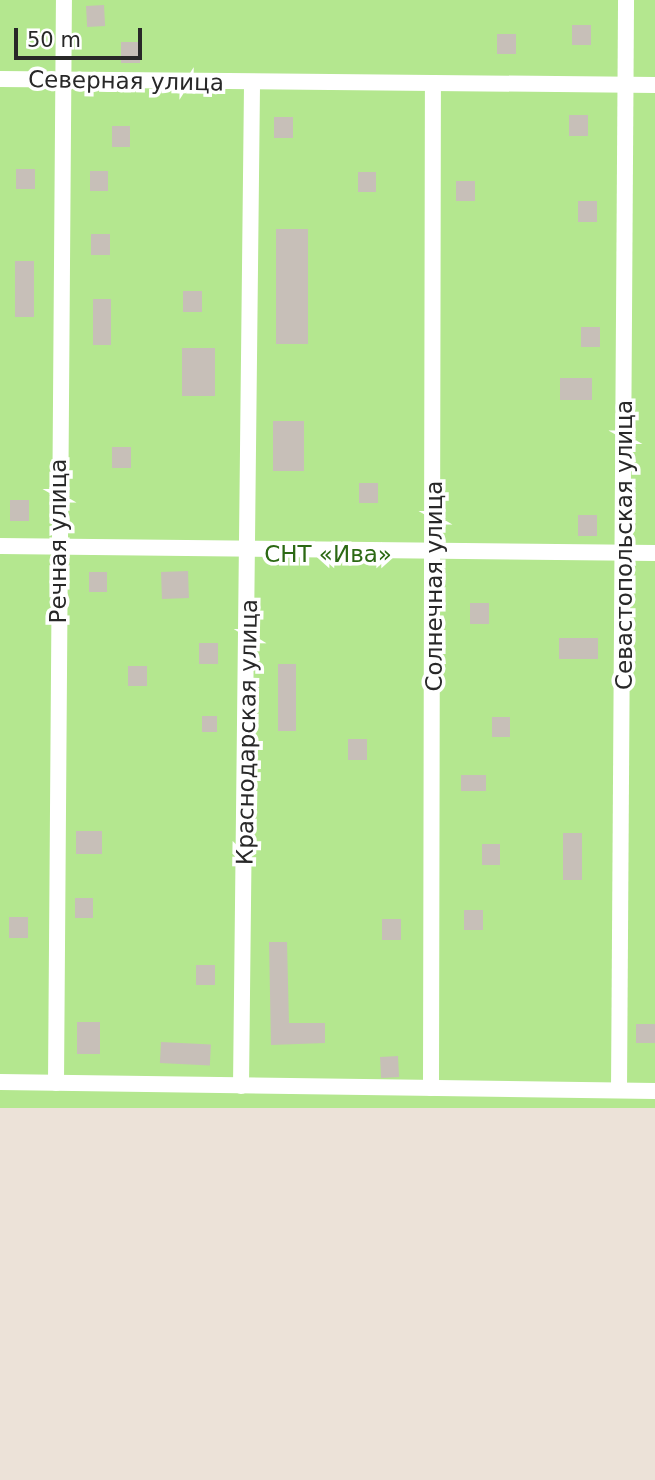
<!DOCTYPE html>
<html>
<head>
<meta charset="utf-8">
<style>
	body { margin:0 }
	#map { position:relative; width:655px; height:1480px; overflow:hidden; background:#ece2d8; font-family:"DejaVu Sans",sans-serif }
	div>[style] { position:absolute }
	[style*='--x'] { left:calc(var(--x)*1px); top:calc(var(--y)*1px); width:calc(var(--w)*1px); rotate:calc(var(--a)*1deg) }
	.green>* { inset:0; background:#b4e78f; transform-origin:0 0 }
	.building>* { inset:0; background:#c7bfb8; transform-origin:0 0 }
	.street>* { height:16px; margin:-8px; padding:0 8px; transform-origin:8px; border-radius:8px; background:#fff }
	span { translate:-50% -50%; white-space:nowrap; text-align:center; line-height:1.15; -webkit-text-stroke:7px #fff; paint-order:stroke }
	.street-label { font-size:23px; color:#282828 }
	.park-label { font-size:23px; color:#2c6914 }
	.scale { position:absolute; left:14px; top:28px; width:128px; height:32px; box-sizing:border-box; border:4px solid #282828; border-top:0; padding-left:9px; font-size:21px; line-height:24px; white-space:nowrap; color:#282828; -webkit-text-stroke:5px #fff; paint-order:stroke }
</style>
</head>
<body>
<div id="map">
	<div class="green">
		<i style="left:0;top:0;width:655px;height:1108px"></i>
	</div>
	<div class="building">
		<i style="left:104px;top:5px;width:21px;height:18px;rotate:87deg"></i>
		<i style="left:572px;top:25px;width:19px;height:20px"></i>
		<i style="left:497px;top:34px;width:19px;height:20px"></i>
		<i style="left:121px;top:42px;width:19px;height:21px"></i>
		<i style="left:569px;top:115px;width:19px;height:21px"></i>
		<i style="left:293px;top:117px;width:21px;height:19px;rotate:90deg"></i>
		<i style="left:130px;top:126px;width:21px;height:18px;rotate:90deg"></i>
		<i style="left:16px;top:169px;width:19px;height:20px"></i>
		<i style="left:90px;top:171px;width:18px;height:20px"></i>
		<i style="left:358px;top:172px;width:18px;height:20px"></i>
		<i style="left:456px;top:181px;width:19px;height:20px"></i>
		<i style="left:578px;top:201px;width:19px;height:21px"></i>
		<i style="left:276px;top:229px;width:32px;height:115px"></i>
		<i style="left:91px;top:234px;width:19px;height:21px"></i>
		<i style="left:15px;top:261px;width:19px;height:56px"></i>
		<i style="left:202px;top:291px;width:21px;height:19px;rotate:90deg"></i>
		<i style="left:93px;top:299px;width:18px;height:46px"></i>
		<i style="left:581px;top:327px;width:19px;height:20px"></i>
		<i style="left:182px;top:348px;width:33px;height:48px"></i>
		<i style="left:560px;top:378px;width:32px;height:22px"></i>
		<i style="left:273px;top:421px;width:31px;height:50px"></i>
		<i style="left:131px;top:447px;width:21px;height:19px;rotate:90deg"></i>
		<i style="left:359px;top:483px;width:19px;height:20px"></i>
		<i style="left:10px;top:500px;width:19px;height:21px"></i>
		<i style="left:578px;top:515px;width:19px;height:21px"></i>
		<i style="left:188px;top:571px;width:27px;height:27px;rotate:88deg"></i>
		<i style="left:89px;top:572px;width:18px;height:20px"></i>
		<i style="left:470px;top:603px;width:19px;height:21px"></i>
		<i style="left:598px;top:638px;width:21px;height:39px;rotate:90deg"></i>
		<i style="left:199px;top:643px;width:19px;height:21px"></i>
		<i style="left:278px;top:664px;width:18px;height:67px"></i>
		<i style="left:128px;top:666px;width:19px;height:20px"></i>
		<i style="left:202px;top:716px;width:15px;height:16px"></i>
		<i style="left:492px;top:717px;width:18px;height:20px"></i>
		<i style="left:367px;top:739px;width:21px;height:19px;rotate:90deg"></i>
		<i style="left:461px;top:775px;width:25px;height:16px"></i>
		<i style="left:76px;top:831px;width:26px;height:23px"></i>
		<i style="left:563px;top:833px;width:19px;height:47px"></i>
		<i style="left:482px;top:844px;width:18px;height:21px"></i>
		<i style="left:75px;top:898px;width:18px;height:20px"></i>
		<i style="left:464px;top:910px;width:19px;height:20px"></i>
		<i style="left:9px;top:917px;width:19px;height:21px"></i>
		<i style="left:401px;top:919px;width:21px;height:19px;rotate:90deg"></i>
		<i style="clip-path:polygon(269px 942px,287px 942px,289px 1023px,325px 1023px,325px 1043px,271px 1045px)"></i>
		<i style="left:196px;top:965px;width:19px;height:20px"></i>
		<i style="left:100px;top:1022px;width:32px;height:23px;rotate:90deg"></i>
		<i style="left:636px;top:1024px;width:19px;height:19px"></i>
		<i style="left:161px;top:1042px;width:50px;height:21px;rotate:3deg"></i>
		<i style="left:398px;top:1056px;width:21px;height:18px;rotate:87deg"></i>
	</div>
	<div class="street">
		<i style="--x:0;--y:79;--w:655;--a:0.52"></i>
		<i style="--x:0;--y:546;--w:655;--a:0.61"></i>
		<i style="--x:0;--y:1082;--w:655;--a:0.79"></i>
		<i style="--x:56;--y:1083;--w:1083;--a:-89.58"></i>
		<i style="--x:241;--y:1086;--w:1003;--a:-89.37"></i>
		<i style="--x:431;--y:1088;--w:1003;--a:-89.89"></i>
		<i style="--x:619;--y:1090;--w:1090;--a:-89.63"></i>
	</div>
	<div class="street-label">
		<span style="left:126px;top:81px;rotate:1deg">Северная улица</span>
		<span style="left:58px;top:541px;rotate:-90deg">Речная улица</span>
		<span style="left:624px;top:545px;rotate:-90deg">Севастопольская улица</span>
		<span style="left:434px;top:586px;rotate:-90deg">Солнечная улица</span>
		<span style="left:247px;top:732px;rotate:-89deg">Краснодарская улица</span>
	</div>
	<div class="park-label">
		<span style="left:328px;top:554px">СНТ «Ива»</span>
	</div>
	<div class="scale">50 m</div>
</div>
</body>
</html>
